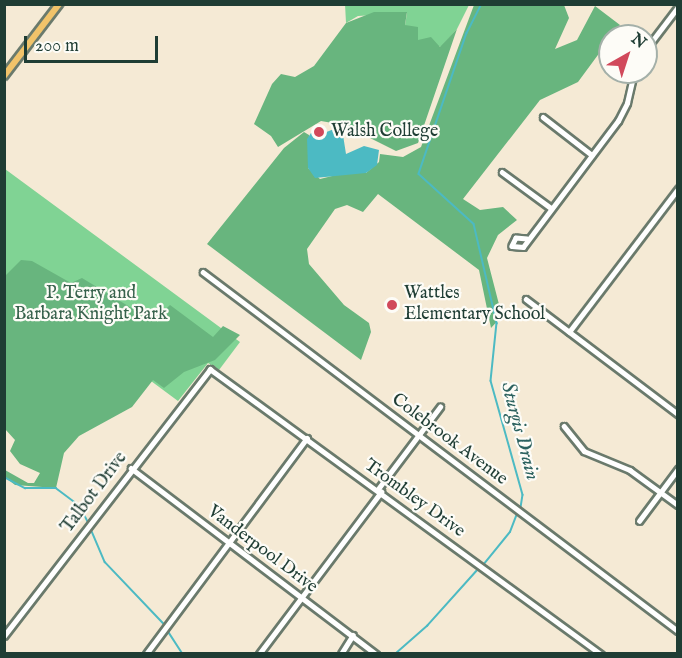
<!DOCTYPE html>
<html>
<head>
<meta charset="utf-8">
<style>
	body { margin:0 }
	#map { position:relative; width:682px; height:658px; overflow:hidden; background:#f5ead5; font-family:"IM FELL English",serif }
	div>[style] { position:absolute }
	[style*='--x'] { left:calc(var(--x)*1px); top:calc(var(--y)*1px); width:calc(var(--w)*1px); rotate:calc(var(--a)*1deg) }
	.green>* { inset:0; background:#80d394 }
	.forest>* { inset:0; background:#68b57e }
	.water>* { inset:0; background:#4cbac3 }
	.stream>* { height:1.5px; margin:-0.75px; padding:0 0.75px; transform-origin:0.75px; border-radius:0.75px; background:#4cbac3 }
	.roads { filter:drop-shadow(2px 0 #6a7a6c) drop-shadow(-2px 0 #6a7a6c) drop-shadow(0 2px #6a7a6c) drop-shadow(0 -2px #6a7a6c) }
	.minor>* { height:4.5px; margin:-2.25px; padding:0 2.25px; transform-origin:2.25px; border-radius:2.25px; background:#fff }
	.major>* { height:6px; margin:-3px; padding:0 3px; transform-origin:3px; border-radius:3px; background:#f1c36a }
	.dots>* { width:16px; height:16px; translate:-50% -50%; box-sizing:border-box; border:3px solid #fdfcf7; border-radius:50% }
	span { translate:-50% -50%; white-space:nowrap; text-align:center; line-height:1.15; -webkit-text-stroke:4.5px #fdfcf7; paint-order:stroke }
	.poi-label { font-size:18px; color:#1f3d34 }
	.left { translate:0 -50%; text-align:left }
	.park-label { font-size:18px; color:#37624c }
	.street-label { font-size:18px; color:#1f3d34 }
	.water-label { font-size:20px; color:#2c625f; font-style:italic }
	.frame { position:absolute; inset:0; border:6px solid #1f3d34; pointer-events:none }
	.north { position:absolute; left:598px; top:24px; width:60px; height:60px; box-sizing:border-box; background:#fdfcf7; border:2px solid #a4b0a9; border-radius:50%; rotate:39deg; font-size:16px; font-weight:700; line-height:24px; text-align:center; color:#1f3d34 }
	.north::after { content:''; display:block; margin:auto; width:21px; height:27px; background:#d1495b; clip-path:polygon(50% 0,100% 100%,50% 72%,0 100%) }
	.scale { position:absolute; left:24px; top:36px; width:134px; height:27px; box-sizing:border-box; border:3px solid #1f3d34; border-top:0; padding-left:8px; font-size:18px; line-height:21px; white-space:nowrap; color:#1f3d34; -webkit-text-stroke:4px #fdfcf7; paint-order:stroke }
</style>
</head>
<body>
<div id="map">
	<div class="green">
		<i style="clip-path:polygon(345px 4px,469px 5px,457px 29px,441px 47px,418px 40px,405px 25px,407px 13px,358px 16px,346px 23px)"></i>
		<i style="clip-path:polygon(5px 169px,240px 342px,219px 370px,208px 363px,178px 401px,128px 364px,5px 312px)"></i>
	</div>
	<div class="forest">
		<i style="clip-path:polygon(474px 5px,564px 5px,569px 18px,555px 49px,577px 40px,595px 6px,620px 25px,578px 82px,540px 100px,463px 199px,480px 210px,503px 207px,517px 220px,498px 235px,487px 258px,502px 316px,491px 328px,479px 270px,378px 194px,363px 212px,347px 205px,335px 209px,307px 249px,309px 264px,344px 305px,369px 323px,371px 332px,361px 360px,207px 244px,284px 148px,304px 132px,309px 135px,308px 168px,320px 179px,348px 172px,366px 173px,379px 162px,380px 154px,403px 157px,421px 147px)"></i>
		<i style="clip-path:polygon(374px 12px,407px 12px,405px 25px,418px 27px,418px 40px,431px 37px,440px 47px,457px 29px,418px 143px,396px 151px,344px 125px,321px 121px,278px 147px,271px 136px,254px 124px,272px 84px,281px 74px,295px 77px,314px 66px,346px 23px)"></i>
		<i style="clip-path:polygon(21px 260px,32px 261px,71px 283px,82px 278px,153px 321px,170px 305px,213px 337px,223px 326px,240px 335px,215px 360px,184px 372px,164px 388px,153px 380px,132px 407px,79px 436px,64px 453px,56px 488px,15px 485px,5px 477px,5px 470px,28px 483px,34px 483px,40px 473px,20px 464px,10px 451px,15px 440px,5px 429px,5px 276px)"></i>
	</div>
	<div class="water">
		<i style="clip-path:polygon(334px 129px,343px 135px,346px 154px,364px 146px,379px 150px,377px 165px,366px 173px,315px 178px,308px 168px,307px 139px,311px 133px,319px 135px)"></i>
	</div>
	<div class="stream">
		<i style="--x:482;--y:4;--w:33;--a:117"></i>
		<i style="--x:467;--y:33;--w:149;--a:108.8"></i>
		<i style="--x:419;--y:174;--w:74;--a:42.3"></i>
		<i style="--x:474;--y:224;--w:102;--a:76.9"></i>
		<i style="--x:497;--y:323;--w:58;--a:95.9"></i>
		<i style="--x:491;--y:381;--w:118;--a:74.3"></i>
		<i style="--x:523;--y:495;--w:12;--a:99"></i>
		<i style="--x:4;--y:477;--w:24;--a:28"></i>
		<i style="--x:25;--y:488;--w:31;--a:0"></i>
		<i style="--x:56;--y:488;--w:30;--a:37"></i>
		<i style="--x:80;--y:506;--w:18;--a:63"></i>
		<i style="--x:91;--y:529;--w:36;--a:67"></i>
		<i style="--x:105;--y:562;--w:86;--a:46.4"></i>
		<i style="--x:484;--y:564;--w:41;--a:-50.9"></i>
		<i style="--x:510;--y:532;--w:19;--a:-69"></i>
		<i style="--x:168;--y:631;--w:27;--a:57"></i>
		<i style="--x:395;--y:654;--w:43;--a:-41.2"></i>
		<i style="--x:427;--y:626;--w:78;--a:-48.1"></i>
	</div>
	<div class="roads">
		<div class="minor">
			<i style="--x:646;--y:49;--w:53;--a:-52.7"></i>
			<i style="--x:543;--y:117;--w:62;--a:37.8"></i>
			<i style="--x:502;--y:172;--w:61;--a:36.3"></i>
			<i style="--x:527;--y:239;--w:11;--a:-175"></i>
			<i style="--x:516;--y:238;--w:9;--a:117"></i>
			<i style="--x:512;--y:246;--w:11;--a:5"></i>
			<i style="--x:523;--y:247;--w:158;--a:-53"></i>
			<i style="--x:618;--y:121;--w:20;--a:-63"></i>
			<i style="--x:627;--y:103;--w:32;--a:-77"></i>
			<i style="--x:203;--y:272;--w:595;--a:37.08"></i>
			<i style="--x:526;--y:299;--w:191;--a:37.1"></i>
			<i style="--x:569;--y:332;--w:180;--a:-52.7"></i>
			<i style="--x:564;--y:426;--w:32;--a:51"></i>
			<i style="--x:584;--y:451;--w:50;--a:22.4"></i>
			<i style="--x:630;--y:470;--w:59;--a:36.1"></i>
			<i style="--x:131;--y:468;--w:308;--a:37.2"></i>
			<i style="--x:378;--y:489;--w:103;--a:-52.9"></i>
			<i style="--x:639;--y:521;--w:65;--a:-53.1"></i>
			<i style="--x:4;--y:636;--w:337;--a:-52.3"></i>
			<i style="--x:210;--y:369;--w:484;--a:36.1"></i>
			<i style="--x:146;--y:654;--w:269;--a:-53.3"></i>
			<i style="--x:259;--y:654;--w:203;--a:-53"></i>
			<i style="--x:341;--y:654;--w:22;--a:-58"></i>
		</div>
		<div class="major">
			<i style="--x:4;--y:76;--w:91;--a:-52.6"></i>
		</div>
	</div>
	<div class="dots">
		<i style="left:319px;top:132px;background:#d1495b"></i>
		<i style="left:392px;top:305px;background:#d1495b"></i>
	</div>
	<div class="poi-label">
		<span class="left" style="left:331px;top:132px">Walsh College</span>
		<span class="left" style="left:404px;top:305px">Wattles<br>Elementary School</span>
	</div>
	<div class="park-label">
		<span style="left:91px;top:305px">P. Terry and<br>Barbara Knight Park</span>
	</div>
	<div class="street-label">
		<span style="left:449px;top:440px;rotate:37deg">Colebrook Avenue</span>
		<span style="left:95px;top:493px;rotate:-53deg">Talbot Drive</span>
		<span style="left:414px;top:499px;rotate:36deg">Trombley Drive</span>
		<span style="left:262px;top:550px;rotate:37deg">Vanderpool Drive</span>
	</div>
	<div class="water-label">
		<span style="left:520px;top:431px;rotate:75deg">Sturgis Drain</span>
	</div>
	<div class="frame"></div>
	<div class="north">N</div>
	<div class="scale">200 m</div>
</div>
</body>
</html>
